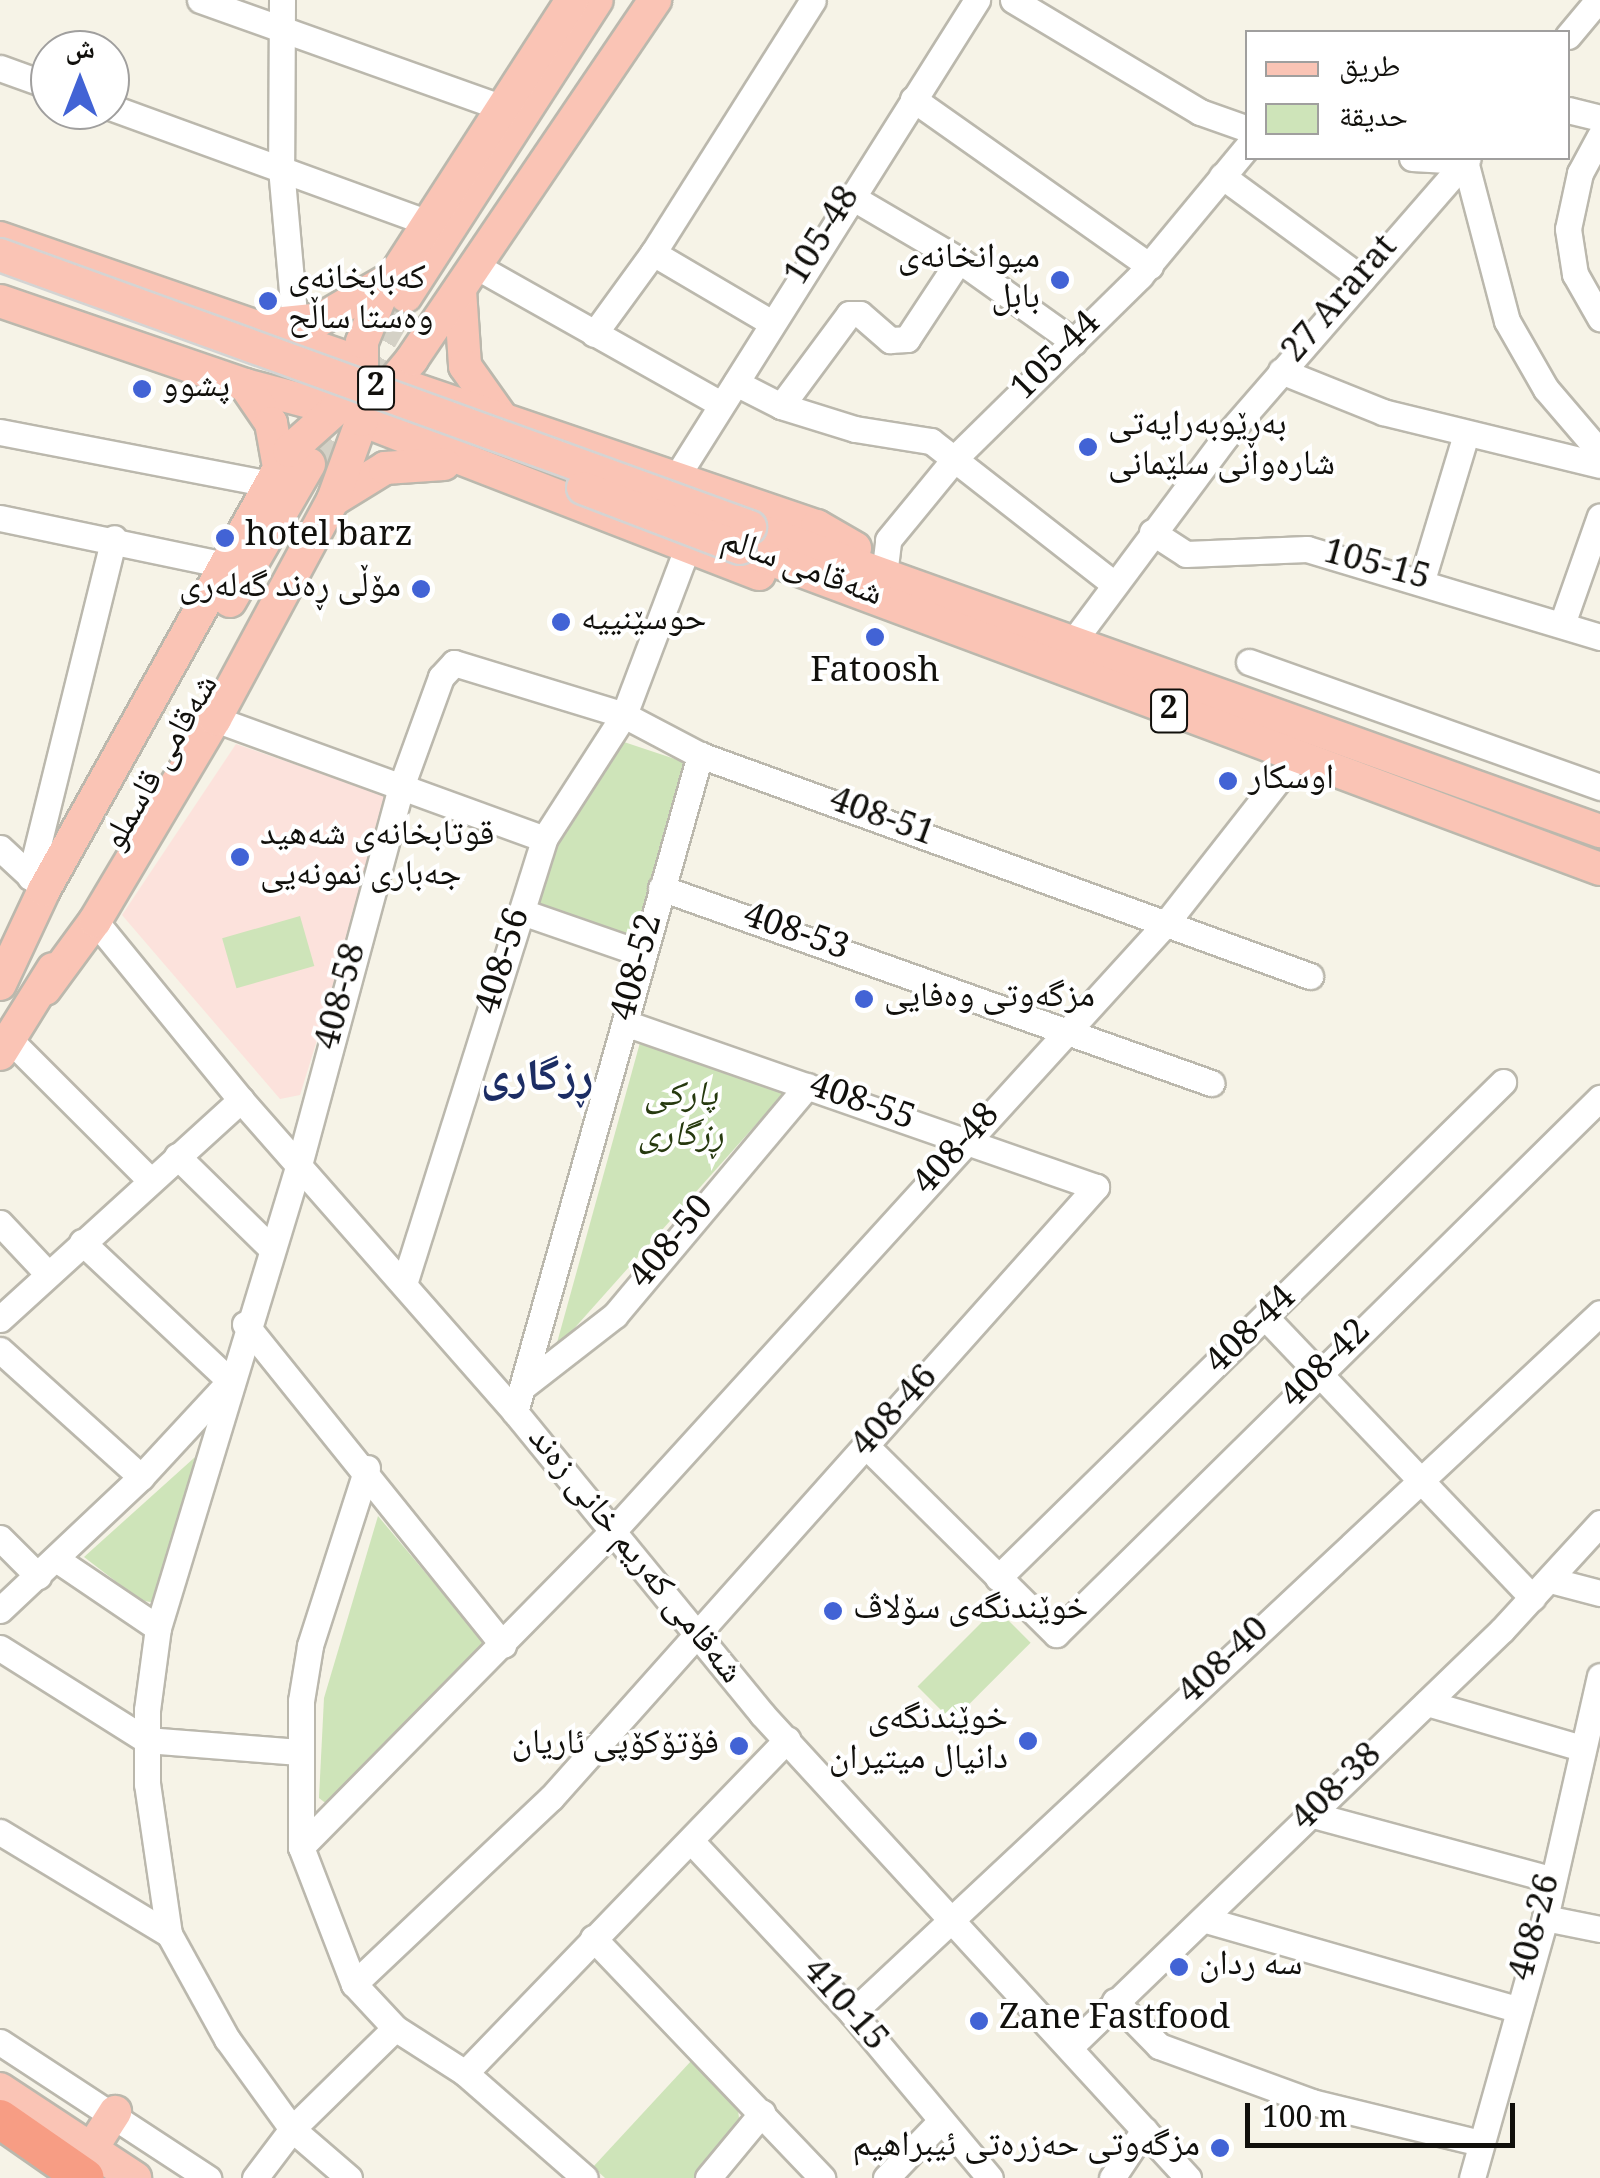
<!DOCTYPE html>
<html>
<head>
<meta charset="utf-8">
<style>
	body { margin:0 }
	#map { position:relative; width:1600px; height:2178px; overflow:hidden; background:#f6f3e7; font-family:Georgia,"Noto Naskh Arabic",serif }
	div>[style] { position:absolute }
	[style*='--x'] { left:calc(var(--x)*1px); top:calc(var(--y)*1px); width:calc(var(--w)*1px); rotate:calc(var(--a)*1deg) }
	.education>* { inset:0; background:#fce2dc }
	.green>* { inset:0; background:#cee4b9; transform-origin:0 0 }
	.major-tunnel>* { height:32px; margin-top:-16px; transform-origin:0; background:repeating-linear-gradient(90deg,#d4d1c6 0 32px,transparent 0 48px) }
	.roads { filter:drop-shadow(2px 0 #bbb8ad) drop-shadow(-2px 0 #bbb8ad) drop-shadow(0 2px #bbb8ad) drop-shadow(0 -2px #bbb8ad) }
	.minor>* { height:25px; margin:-12.5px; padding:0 12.5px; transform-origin:12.5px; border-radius:12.5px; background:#fff }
	.major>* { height:32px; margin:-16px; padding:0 16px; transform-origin:16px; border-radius:16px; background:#fac4b5 }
	.highway>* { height:38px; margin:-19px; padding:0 19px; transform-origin:19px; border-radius:19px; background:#f79d84 }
	.bridges { filter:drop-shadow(2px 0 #d4d4d3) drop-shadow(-2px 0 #d4d4d3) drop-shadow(0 2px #d4d4d3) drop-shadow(0 -2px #d4d4d3) }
	.major-bridge>* { height:32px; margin:-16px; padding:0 16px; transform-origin:16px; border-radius:16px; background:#fac4b5 }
	.dots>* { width:28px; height:28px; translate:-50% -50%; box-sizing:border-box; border:5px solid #fff; border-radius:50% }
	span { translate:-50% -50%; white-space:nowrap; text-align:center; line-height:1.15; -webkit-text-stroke:8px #fff; paint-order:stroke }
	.shield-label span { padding:2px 8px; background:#fff; border:2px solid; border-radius:8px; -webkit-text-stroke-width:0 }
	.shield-label { font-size:32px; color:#11100c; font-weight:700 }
	.street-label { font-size:35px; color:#11100c }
	.poi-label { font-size:35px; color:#11100c }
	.right { translate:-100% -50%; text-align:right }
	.left { translate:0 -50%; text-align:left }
	.park-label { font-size:35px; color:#26390e; font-style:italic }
	.district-label { font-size:45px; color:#1c2d64; font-weight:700 }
	.legend { position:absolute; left:1245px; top:30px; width:325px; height:130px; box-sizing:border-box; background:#fff; border:2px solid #a09f9e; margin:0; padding:12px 18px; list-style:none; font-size:30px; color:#11100c }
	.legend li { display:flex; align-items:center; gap:20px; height:50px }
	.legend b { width:50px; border:2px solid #a09f9e }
	.north { position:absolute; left:30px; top:30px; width:100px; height:100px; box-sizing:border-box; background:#fff; border:2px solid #a09f9e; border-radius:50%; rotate:0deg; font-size:28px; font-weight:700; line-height:40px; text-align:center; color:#11100c }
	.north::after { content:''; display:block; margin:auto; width:35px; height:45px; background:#4263d5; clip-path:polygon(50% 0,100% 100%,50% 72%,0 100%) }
	.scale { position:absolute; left:1245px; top:2103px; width:270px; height:45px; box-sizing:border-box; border:5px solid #11100c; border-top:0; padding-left:12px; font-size:30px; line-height:35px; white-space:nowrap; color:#11100c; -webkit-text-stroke:8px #fff; paint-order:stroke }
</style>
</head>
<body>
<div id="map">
	<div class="education">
		<i style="clip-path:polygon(236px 744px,392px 798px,300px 1095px,280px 1099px,122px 915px)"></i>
	</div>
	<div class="green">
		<i style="clip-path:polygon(624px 742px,684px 762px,635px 942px,538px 907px,559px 839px)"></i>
		<i style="left:300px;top:916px;width:52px;height:81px;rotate:74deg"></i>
		<i style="clip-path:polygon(641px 1039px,785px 1092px,555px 1350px)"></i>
		<i style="clip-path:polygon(204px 1449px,155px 1603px,140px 1600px,84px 1557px)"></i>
		<i style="clip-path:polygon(378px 1516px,486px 1645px,328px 1805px,319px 1798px,324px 1698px)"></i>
		<i style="left:996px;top:1608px;width:49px;height:111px;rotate:45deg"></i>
		<i style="clip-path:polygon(692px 2060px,738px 2110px,740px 2126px,695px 2178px,605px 2178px,593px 2167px)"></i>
	</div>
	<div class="major-tunnel">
		<i style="--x:309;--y:464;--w:194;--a:-60"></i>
	</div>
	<div class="roads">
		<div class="minor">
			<i style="--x:200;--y:0;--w:319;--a:19.6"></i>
			<i style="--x:282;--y:0;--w:168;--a:90.3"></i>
			<i style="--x:281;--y:168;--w:158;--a:84.9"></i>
			<i style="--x:1013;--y:0;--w:218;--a:30.9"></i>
			<i style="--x:1200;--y:112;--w:51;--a:19.5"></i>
			<i style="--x:1568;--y:36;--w:47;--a:-50.2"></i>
			<i style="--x:0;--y:68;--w:53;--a:19.8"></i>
			<i style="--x:913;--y:99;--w:290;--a:35.2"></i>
			<i style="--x:110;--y:107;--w:338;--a:20"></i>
			<i style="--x:1568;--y:110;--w:33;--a:14"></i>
			<i style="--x:1600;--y:136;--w:42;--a:118.4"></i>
			<i style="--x:1580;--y:173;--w:57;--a:102.1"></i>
			<i style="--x:1568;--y:229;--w:46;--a:81.2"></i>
			<i style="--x:1575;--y:274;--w:51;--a:60.4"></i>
			<i style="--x:1412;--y:158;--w:53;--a:3.2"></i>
			<i style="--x:1465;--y:161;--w:165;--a:75.3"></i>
			<i style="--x:1507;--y:321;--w:78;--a:60.2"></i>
			<i style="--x:1546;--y:389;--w:83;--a:49.4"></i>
			<i style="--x:1222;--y:176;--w:174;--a:36.3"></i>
			<i style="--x:850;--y:196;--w:126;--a:30.4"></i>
			<i style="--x:959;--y:260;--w:141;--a:35.5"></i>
			<i style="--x:653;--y:253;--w:138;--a:30.5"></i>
			<i style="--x:474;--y:265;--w:283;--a:29.4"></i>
			<i style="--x:594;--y:334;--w:100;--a:-53.9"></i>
			<i style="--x:653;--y:253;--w:299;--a:-57.7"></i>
			<i style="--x:1281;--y:371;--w:110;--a:21.9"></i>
			<i style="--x:1383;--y:412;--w:223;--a:13.7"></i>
			<i style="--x:736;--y:383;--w:51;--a:27.1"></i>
			<i style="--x:781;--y:406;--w:77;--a:17.3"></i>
			<i style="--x:855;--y:429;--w:77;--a:9"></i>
			<i style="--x:931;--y:441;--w:232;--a:38"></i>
			<i style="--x:781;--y:406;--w:114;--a:-53.5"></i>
			<i style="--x:849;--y:314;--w:11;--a:0"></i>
			<i style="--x:860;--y:314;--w:40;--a:41"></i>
			<i style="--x:890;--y:340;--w:17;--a:-3"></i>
			<i style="--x:907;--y:339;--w:95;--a:-56.6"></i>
			<i style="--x:0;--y:432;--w:275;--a:10.9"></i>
			<i style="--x:677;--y:476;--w:563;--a:-57.78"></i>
			<i style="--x:0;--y:518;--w:230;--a:11.8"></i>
			<i style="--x:1152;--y:532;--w:40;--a:32.9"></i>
			<i style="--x:1186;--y:554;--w:121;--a:-2.4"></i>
			<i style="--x:1307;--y:549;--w:306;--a:16.7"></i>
			<i style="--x:884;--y:575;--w:35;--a:-83"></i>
			<i style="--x:888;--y:540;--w:109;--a:-50.6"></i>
			<i style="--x:957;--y:456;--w:257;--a:-44.5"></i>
			<i style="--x:1140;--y:276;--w:169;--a:-50.3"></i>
			<i style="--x:1422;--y:580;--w:152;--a:-73.2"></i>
			<i style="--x:1562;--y:624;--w:114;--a:-70.6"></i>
			<i style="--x:1075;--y:639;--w:254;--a:-53.3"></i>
			<i style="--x:1227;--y:435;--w:367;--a:-49"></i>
			<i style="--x:1249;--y:662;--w:373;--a:19.6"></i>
			<i style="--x:215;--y:719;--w:350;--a:20"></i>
			<i style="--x:0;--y:848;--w:56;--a:42.8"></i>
			<i style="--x:30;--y:877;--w:349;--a:-76.1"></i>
			<i style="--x:661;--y:888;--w:584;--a:19.52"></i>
			<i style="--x:522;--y:912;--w:128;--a:19.1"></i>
			<i style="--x:95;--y:921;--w:231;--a:50.8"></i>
			<i style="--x:241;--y:1100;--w:415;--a:48.7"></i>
			<i style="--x:515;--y:1412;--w:390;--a:50.7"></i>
			<i style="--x:762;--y:1714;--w:630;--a:47.44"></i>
			<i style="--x:9;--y:1039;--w:199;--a:45"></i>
			<i style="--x:177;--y:1156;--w:130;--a:44.4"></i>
			<i style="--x:0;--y:1223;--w:69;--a:46.8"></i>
			<i style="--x:404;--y:1284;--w:467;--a:-72.5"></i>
			<i style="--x:544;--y:839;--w:148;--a:-57.2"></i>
			<i style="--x:624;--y:715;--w:178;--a:-69.3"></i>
			<i style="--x:0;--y:1319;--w:326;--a:-42.3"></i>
			<i style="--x:1267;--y:1319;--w:385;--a:46.4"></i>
			<i style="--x:245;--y:1324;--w:412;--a:51.2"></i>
			<i style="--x:0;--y:1350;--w:190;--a:42"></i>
			<i style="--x:525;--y:1385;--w:114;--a:-37.9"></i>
			<i style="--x:615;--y:1315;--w:299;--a:-50"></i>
			<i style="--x:515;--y:1412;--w:683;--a:-74.27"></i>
			<i style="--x:867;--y:1447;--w:266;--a:44.7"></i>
			<i style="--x:1056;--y:1634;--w:764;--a:-44.58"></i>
			<i style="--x:367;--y:1468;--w:187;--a:107.8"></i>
			<i style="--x:310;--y:1646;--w:56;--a:99.3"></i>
			<i style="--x:301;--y:1701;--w:146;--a:90"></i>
			<i style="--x:301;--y:1847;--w:147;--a:68.9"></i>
			<i style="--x:354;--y:1984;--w:60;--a:47"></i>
			<i style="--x:395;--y:2028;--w:83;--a:32.7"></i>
			<i style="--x:465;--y:2073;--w:159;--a:41.2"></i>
			<i style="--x:0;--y:1538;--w:54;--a:45"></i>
			<i style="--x:56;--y:1559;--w:123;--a:34.1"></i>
			<i style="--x:998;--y:1578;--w:708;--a:-44.48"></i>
			<i style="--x:1550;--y:1580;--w:52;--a:14.6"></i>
			<i style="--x:0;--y:1610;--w:194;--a:-43.3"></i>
			<i style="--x:141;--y:1477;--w:131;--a:-47.2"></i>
			<i style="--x:230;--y:1381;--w:203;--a:-136.8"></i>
			<i style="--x:0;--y:1648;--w:173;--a:32.2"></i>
			<i style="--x:146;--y:1740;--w:154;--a:4.5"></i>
			<i style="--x:1427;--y:1703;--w:161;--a:16.2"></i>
			<i style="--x:1313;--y:1815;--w:246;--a:15.1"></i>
			<i style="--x:0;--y:1832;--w:197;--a:31.1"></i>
			<i style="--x:691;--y:1841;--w:236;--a:46.9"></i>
			<i style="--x:852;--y:2013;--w:215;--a:50.1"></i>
			<i style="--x:301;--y:1847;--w:443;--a:-45.4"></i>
			<i style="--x:612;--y:1532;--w:825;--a:-47.7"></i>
			<i style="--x:1167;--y:922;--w:206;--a:-51.9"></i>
			<i style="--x:1545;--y:1918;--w:56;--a:11.3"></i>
			<i style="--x:1206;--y:1920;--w:323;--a:16"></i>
			<i style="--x:593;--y:1938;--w:332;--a:46.3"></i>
			<i style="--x:354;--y:1984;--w:271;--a:-43.4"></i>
			<i style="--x:551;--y:1798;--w:819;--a:-48.27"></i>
			<i style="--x:1096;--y:1187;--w:499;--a:-160.8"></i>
			<i style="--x:1115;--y:2001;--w:63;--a:45.6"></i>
			<i style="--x:1159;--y:2046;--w:163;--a:20.1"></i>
			<i style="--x:1312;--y:2102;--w:173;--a:13.7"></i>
			<i style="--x:852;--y:2013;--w:1024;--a:-43.1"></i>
			<i style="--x:0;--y:2042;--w:249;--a:33.2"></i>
			<i style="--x:1070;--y:2047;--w:600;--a:-43.99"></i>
			<i style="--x:1502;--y:1630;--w:145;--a:-47.5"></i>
			<i style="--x:465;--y:2073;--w:464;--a:-46"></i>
			<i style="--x:255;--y:2178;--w:61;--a:-52.9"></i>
			<i style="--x:292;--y:2129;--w:144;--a:-44.4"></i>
			<i style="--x:349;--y:2178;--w:75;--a:-139.3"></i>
			<i style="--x:292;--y:2129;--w:111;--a:-125.8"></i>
			<i style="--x:227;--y:2039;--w:120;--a:-118.9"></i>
			<i style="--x:169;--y:1934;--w:152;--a:-98.3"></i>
			<i style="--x:147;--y:1784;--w:74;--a:-90"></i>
			<i style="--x:147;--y:1710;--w:83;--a:-82.4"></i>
			<i style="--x:158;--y:1628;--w:484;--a:-73.1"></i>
			<i style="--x:299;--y:1165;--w:392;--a:-74.9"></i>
			<i style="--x:401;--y:787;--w:117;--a:-70"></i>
			<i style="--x:441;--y:677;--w:19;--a:-47"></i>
			<i style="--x:454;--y:663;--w:178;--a:17"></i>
			<i style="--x:624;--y:715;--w:86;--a:27.8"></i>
			<i style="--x:700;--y:755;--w:649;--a:19.92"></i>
			<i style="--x:708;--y:2178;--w:85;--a:-50.3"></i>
			<i style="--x:886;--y:2178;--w:76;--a:-46.1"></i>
			<i style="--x:1112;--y:2178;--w:58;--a:-56.3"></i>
			<i style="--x:1472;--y:2178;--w:270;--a:-74.3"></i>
			<i style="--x:1545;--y:1918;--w:248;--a:-77.2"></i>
		</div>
		<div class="major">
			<i style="--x:0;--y:238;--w:381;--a:19.1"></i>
			<i style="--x:460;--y:290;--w:76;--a:86.2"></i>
			<i style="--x:465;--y:366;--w:64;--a:54.6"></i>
			<i style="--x:406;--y:296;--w:352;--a:-57.2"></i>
			<i style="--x:0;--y:301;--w:259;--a:18.9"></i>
			<i style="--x:245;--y:385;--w:94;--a:14.8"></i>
			<i style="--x:264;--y:325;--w:57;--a:-6"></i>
			<i style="--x:321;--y:319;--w:78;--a:-30.2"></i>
			<i style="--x:393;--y:382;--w:448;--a:18.8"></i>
			<i style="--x:817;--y:526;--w:44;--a:30.1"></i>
			<i style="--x:245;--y:385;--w:46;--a:55.6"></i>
			<i style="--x:271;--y:423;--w:45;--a:79.7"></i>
			<i style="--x:362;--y:420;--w:426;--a:21.2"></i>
			<i style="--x:333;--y:500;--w:61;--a:-31.6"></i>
			<i style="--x:385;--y:468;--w:59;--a:-3.9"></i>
			<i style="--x:750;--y:527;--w:903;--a:19.68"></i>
			<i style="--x:740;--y:548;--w:918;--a:20.47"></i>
			<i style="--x:230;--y:601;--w:158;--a:-60"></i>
			<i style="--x:0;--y:984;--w:104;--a:-64.9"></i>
			<i style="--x:44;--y:890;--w:503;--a:-60.83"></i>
			<i style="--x:289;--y:451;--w:63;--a:-41.8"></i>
			<i style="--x:336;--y:409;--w:63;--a:-25.3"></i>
			<i style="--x:393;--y:382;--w:30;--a:-50"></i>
			<i style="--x:412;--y:359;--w:434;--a:-55.9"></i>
			<i style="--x:45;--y:989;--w:84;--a:-53.7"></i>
			<i style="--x:95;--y:921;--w:235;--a:-59.3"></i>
			<i style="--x:215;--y:719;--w:249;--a:-61.7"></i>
			<i style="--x:333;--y:500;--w:85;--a:-70.1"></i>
			<i style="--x:362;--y:420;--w:78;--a:-90"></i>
			<i style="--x:362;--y:342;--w:48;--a:-67.8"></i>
			<i style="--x:380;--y:298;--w:354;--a:-57.2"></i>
			<i style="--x:0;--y:1054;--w:100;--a:-58.1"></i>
			<i style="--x:0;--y:2089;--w:162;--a:33.4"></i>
			<i style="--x:92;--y:2148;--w:43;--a:-57.4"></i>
		</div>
		<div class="highway">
			<i style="--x:0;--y:2119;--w:103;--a:34.8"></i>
		</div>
	</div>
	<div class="bridges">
		<div class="major-bridge">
			<i style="--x:0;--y:255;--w:798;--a:19.93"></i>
			<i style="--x:583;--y:488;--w:168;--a:20.9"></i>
		</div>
	</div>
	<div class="dots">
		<i style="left:1060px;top:280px;background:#4263d5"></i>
		<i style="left:268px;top:301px;background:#4263d5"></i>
		<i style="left:142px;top:389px;background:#4263d5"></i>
		<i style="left:1088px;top:447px;background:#4263d5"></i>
		<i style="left:225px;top:538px;background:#4263d5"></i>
		<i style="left:421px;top:589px;background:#4263d5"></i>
		<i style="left:561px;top:622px;background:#4263d5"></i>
		<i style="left:875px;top:637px;background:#4263d5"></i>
		<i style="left:1228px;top:781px;background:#4263d5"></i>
		<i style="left:240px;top:857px;background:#4263d5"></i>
		<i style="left:864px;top:999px;background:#4263d5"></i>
		<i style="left:833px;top:1611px;background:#4263d5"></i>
		<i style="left:1028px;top:1741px;background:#4263d5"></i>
		<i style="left:739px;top:1746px;background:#4263d5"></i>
		<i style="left:1179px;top:1967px;background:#4263d5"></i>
		<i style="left:979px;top:2021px;background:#4263d5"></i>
		<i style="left:1220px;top:2148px;background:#4263d5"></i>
	</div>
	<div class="shield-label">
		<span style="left:376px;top:388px">2</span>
		<span style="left:1169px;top:711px">2</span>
	</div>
	<div class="street-label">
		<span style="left:825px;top:237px;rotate:-58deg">105-48</span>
		<span style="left:1342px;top:301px;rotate:-49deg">27 Ararat</span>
		<span style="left:1058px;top:358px;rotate:-45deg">105-44</span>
		<span style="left:1376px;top:568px;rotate:15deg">105-15</span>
		<span style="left:801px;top:570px;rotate:20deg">شەقامی سالم</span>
		<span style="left:163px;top:764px;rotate:-60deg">شەقامی قاسملو</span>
		<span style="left:881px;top:820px;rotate:20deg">408-51</span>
		<span style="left:795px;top:935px;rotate:19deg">408-53</span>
		<span style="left:506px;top:962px;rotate:-73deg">408-56</span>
		<span style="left:640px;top:968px;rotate:-75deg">408-52</span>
		<span style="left:344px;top:997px;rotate:-75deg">408-58</span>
		<span style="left:861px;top:1105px;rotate:19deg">408-55</span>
		<span style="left:959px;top:1151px;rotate:-48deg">408-48</span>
		<span style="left:674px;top:1244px;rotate:-50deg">408-50</span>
		<span style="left:1253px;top:1332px;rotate:-44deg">408-44</span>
		<span style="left:1328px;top:1366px;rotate:-45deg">408-42</span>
		<span style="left:897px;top:1413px;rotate:-48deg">408-46</span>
		<span style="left:633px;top:1557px;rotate:51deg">شەقامی کەریم خانی زەند</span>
		<span style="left:1226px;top:1663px;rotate:-43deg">408-40</span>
		<span style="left:1339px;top:1789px;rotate:-44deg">408-38</span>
		<span style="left:1538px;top:1928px;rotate:-75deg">408-26</span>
		<span style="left:843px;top:2007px;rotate:49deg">410-15</span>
	</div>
	<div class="poi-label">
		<span class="right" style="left:1040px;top:280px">میوانخانەی<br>بابل</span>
		<span class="left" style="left:288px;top:301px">کەبابخانەی<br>وەستا ساڵح</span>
		<span class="left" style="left:162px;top:389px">پشوو</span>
		<span class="left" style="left:1108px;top:447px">بەڕێوبەرایەتی<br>شارەوانی سلێمانی</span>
		<span class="left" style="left:245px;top:538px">hotel barz</span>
		<span class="right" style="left:401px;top:589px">مۆڵی ڕەند گەلەری</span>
		<span class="left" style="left:581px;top:622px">حوسێنییە</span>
		<span style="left:875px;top:674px">Fatoosh</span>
		<span class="left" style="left:1248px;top:781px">اوسكار</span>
		<span class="left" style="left:260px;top:857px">قوتابخانەی شەهید<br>جەباری نمونەیی</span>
		<span class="left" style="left:884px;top:999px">مزگەوتی وەفایی</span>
		<span class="left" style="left:853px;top:1611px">خوێندنگەی سۆلاڤ</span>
		<span class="right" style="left:1008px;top:1741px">خوێندنگەی<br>دانیال میتیران</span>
		<span class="right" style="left:719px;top:1746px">فۆتۆکۆپی ئاریان</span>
		<span class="left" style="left:1199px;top:1967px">سه ردان</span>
		<span class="left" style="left:999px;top:2021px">Zane Fastfood</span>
		<span class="right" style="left:1200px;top:2148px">مزگەوتی حەزرەتی ئیبراهیم</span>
	</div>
	<div class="park-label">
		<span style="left:681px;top:1118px">پارکی<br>ڕزگاری</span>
	</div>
	<div class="district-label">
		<span style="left:537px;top:1081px">ڕزگاری</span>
	</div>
	<ul class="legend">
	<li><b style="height:12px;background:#fac4b5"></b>طريق</li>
	<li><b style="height:28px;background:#cee4b9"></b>حديقة</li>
	</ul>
	<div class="north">ش</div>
	<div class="scale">100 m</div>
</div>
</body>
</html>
